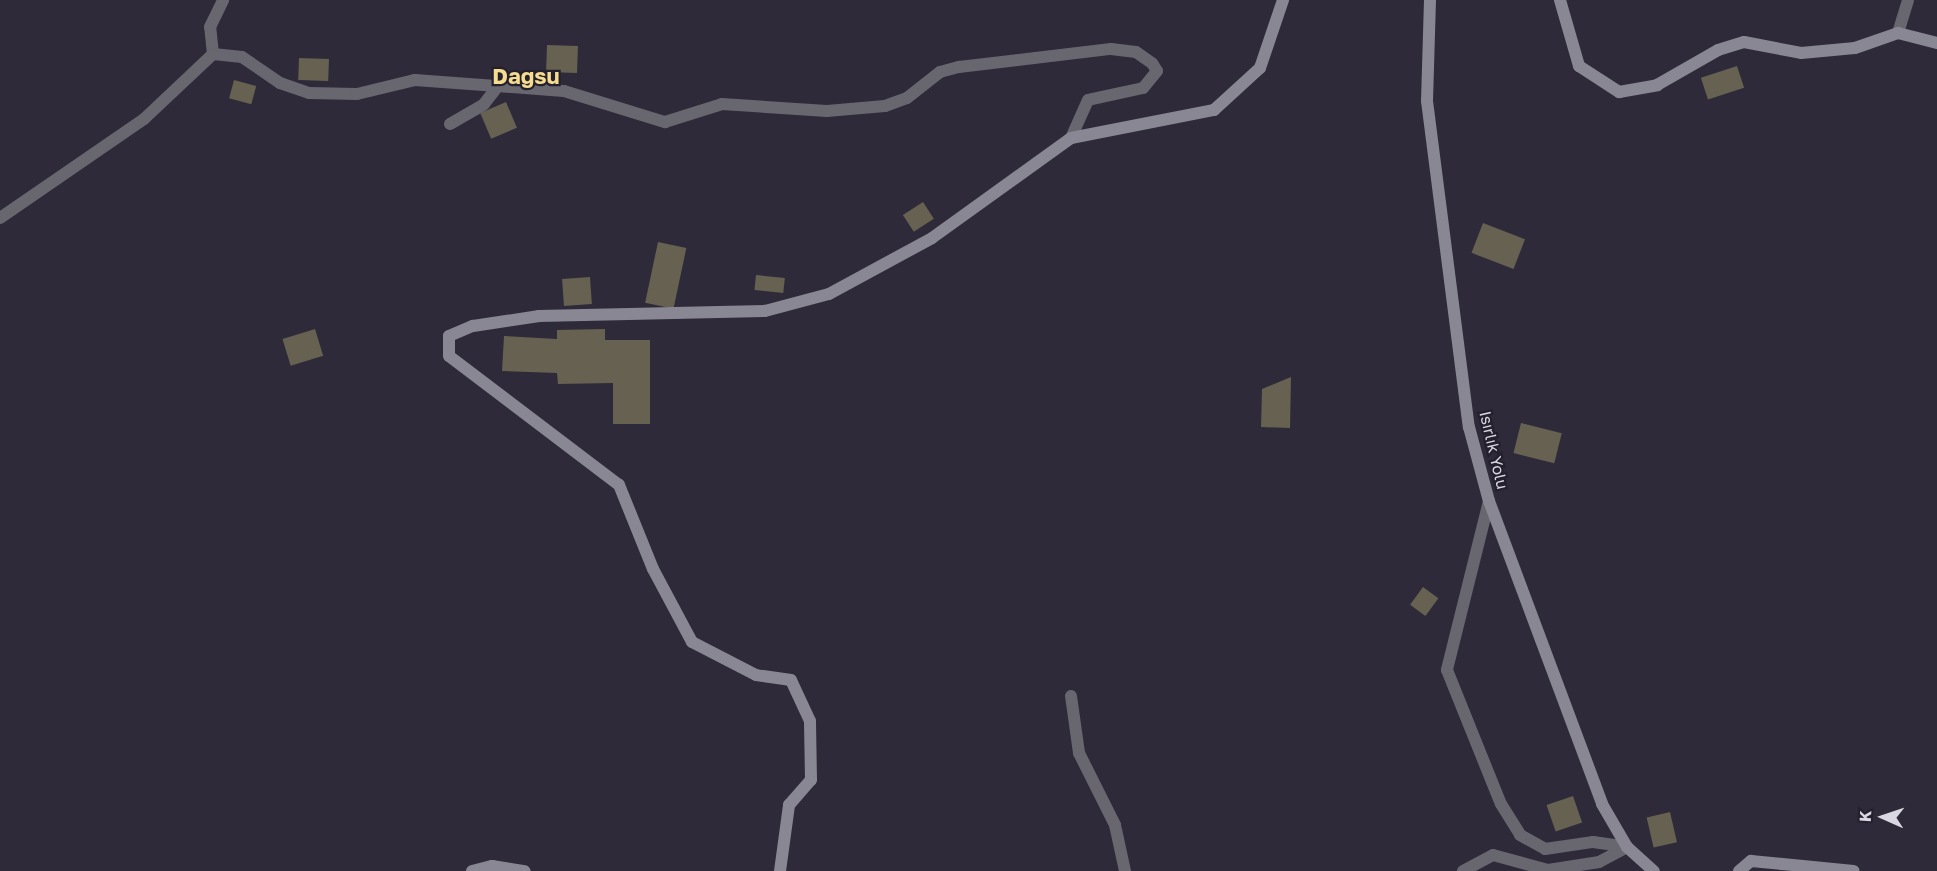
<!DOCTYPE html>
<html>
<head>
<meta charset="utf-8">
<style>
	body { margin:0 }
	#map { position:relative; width:1937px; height:871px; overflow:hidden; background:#2e2a39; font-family:"Golos Text",sans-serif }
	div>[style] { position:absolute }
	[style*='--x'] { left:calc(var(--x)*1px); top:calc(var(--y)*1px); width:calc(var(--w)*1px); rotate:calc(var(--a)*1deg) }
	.building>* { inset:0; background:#666150; transform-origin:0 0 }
	.street>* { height:12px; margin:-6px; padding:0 6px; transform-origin:6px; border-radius:6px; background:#68666e }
	.secondary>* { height:12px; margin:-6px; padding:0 6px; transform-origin:6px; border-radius:6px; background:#898793 }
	span { translate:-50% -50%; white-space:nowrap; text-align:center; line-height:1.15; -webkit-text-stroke:4.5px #24202e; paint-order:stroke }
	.street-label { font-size:16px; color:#d9d7e1 }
	.district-label { font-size:22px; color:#f5dc8f; font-weight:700 }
	.north { position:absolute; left:1853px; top:787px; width:60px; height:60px; -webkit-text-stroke:4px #24202e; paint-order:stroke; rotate:273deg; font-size:16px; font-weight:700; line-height:24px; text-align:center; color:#d9d7e1 }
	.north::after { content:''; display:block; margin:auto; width:21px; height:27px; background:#d9d7e1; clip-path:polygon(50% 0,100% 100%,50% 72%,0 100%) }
</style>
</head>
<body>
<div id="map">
	<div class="building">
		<i style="left:547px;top:45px;width:31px;height:27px;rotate:2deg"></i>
		<i style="left:299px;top:58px;width:30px;height:22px;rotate:2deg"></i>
		<i style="left:1737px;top:66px;width:23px;height:38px;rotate:72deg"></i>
		<i style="left:234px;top:80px;width:23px;height:19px;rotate:15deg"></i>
		<i style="left:506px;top:102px;width:28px;height:28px;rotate:67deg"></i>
		<i style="left:923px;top:202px;width:20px;height:24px;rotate:57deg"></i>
		<i style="left:1483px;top:223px;width:45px;height:32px;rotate:21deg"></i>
		<i style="left:658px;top:242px;width:29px;height:62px;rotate:12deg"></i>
		<i style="left:756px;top:275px;width:29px;height:15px;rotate:6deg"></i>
		<i style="left:590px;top:277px;width:27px;height:28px;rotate:86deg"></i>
		<i style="left:315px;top:329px;width:28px;height:34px;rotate:73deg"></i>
		<i style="clip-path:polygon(605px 329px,605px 340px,650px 340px,650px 424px,613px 424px,613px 383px,558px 384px,557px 373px,502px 371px,504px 336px,557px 339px,557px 330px)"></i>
		<i style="clip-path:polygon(1291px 377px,1290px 428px,1261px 427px,1262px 389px)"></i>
		<i style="left:1521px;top:423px;width:42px;height:31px;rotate:14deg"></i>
		<i style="left:1423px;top:587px;width:19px;height:22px;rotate:36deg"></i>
		<i style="left:1573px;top:796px;width:28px;height:28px;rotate:71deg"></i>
		<i style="left:1670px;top:812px;width:31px;height:24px;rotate:77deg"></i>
	</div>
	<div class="street">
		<i style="--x:1898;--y:33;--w:34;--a:-73"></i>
		<i style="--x:213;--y:54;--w:27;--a:-96"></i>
		<i style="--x:210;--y:27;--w:30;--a:-64"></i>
		<i style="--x:450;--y:124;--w:39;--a:-30"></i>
		<i style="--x:484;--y:104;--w:18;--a:-52"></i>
		<i style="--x:0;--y:218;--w:175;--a:-34.5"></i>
		<i style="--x:144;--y:119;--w:95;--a:-43.3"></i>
		<i style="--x:213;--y:54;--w:29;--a:6"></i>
		<i style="--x:242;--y:57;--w:46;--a:34.4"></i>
		<i style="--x:280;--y:83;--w:31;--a:19"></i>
		<i style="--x:309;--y:93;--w:48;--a:1.2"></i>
		<i style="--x:357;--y:94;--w:60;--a:-13.6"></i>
		<i style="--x:415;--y:80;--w:149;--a:4.2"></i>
		<i style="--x:564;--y:91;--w:106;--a:17.1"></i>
		<i style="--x:665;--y:122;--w:60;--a:-17.5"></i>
		<i style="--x:722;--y:104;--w:105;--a:3.8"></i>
		<i style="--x:827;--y:111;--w:58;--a:-4.9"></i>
		<i style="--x:885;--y:106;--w:23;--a:-20"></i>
		<i style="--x:907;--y:98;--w:42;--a:-38.2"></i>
		<i style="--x:940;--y:72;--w:20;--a:-15"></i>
		<i style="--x:959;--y:67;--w:153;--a:-6.8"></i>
		<i style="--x:1111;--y:49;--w:25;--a:7"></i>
		<i style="--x:1136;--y:52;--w:19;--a:35"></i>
		<i style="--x:1152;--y:63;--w:9;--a:58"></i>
		<i style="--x:1157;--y:71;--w:22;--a:129"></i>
		<i style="--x:1143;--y:88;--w:56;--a:167.7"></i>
		<i style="--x:1088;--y:100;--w:42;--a:114.1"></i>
		<i style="--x:1489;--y:501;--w:174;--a:104"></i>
		<i style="--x:1447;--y:670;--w:144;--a:68.1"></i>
		<i style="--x:1501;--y:804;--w:36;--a:58"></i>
		<i style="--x:1520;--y:835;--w:29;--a:29"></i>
		<i style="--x:1545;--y:849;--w:49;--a:-8.3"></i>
		<i style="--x:1593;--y:842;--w:34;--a:8"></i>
		<i style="--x:1071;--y:696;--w:58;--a:82"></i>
		<i style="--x:1079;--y:753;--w:80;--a:63.4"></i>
		<i style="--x:1115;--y:825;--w:47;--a:77.7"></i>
		<i style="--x:1463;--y:871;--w:34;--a:-28"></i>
		<i style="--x:1493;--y:855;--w:57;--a:15.3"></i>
		<i style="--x:1548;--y:870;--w:52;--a:-8.9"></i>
		<i style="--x:1599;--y:862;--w:32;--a:-28"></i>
	</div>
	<div class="secondary">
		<i style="--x:1430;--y:0;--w:101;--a:91.7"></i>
		<i style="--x:1427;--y:101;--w:329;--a:82.7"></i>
		<i style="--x:1469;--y:427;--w:77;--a:74.9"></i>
		<i style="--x:1489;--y:501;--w:323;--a:69.5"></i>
		<i style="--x:1602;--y:804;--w:50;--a:59.8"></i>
		<i style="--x:1627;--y:847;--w:36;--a:42"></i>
		<i style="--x:1560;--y:0;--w:69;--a:73.9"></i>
		<i style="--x:1579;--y:66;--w:48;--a:33"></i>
		<i style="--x:1619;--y:92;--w:39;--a:-10"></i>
		<i style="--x:1657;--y:85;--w:70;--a:-29.8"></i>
		<i style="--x:1718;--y:50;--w:27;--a:-17"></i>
		<i style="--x:1744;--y:42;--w:58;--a:10.9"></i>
		<i style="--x:1801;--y:53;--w:54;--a:-5.3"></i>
		<i style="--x:1855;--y:48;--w:46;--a:-19.2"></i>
		<i style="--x:1898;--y:33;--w:40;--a:14.4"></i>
		<i style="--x:472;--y:871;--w:21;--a:-14"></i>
		<i style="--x:492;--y:866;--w:33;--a:9"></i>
		<i style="--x:780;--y:871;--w:67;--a:-82.2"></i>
		<i style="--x:789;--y:805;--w:33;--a:-49"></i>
		<i style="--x:811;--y:780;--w:59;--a:-91"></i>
		<i style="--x:810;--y:721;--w:45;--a:-114.9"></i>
		<i style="--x:791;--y:680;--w:35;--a:-172"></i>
		<i style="--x:756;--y:675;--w:72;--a:-152.7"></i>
		<i style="--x:692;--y:642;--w:83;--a:-118.1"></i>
		<i style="--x:653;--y:569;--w:91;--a:-112"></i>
		<i style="--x:619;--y:485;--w:213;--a:-142.8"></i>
		<i style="--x:449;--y:356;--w:20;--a:-90"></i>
		<i style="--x:449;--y:336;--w:26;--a:-23"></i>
		<i style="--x:473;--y:326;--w:67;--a:-8.6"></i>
		<i style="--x:539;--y:316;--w:226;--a:-1.3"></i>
		<i style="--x:765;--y:311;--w:66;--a:-14.9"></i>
		<i style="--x:829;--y:294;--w:117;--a:-28.5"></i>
		<i style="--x:932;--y:238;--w:171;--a:-35.7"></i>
		<i style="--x:1071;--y:138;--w:146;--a:-11.1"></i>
		<i style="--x:1214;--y:110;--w:62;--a:-42.4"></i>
		<i style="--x:1260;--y:68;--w:72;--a:-71.3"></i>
		<i style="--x:1739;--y:871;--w:16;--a:-40"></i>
		<i style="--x:1751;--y:861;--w:103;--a:5.5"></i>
	</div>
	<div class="street-label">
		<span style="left:1494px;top:450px;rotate:77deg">Isırlık Yolu</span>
	</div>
	<div class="district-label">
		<span style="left:526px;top:76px">Dağsu</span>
	</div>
	<div class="north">K</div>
</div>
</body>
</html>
